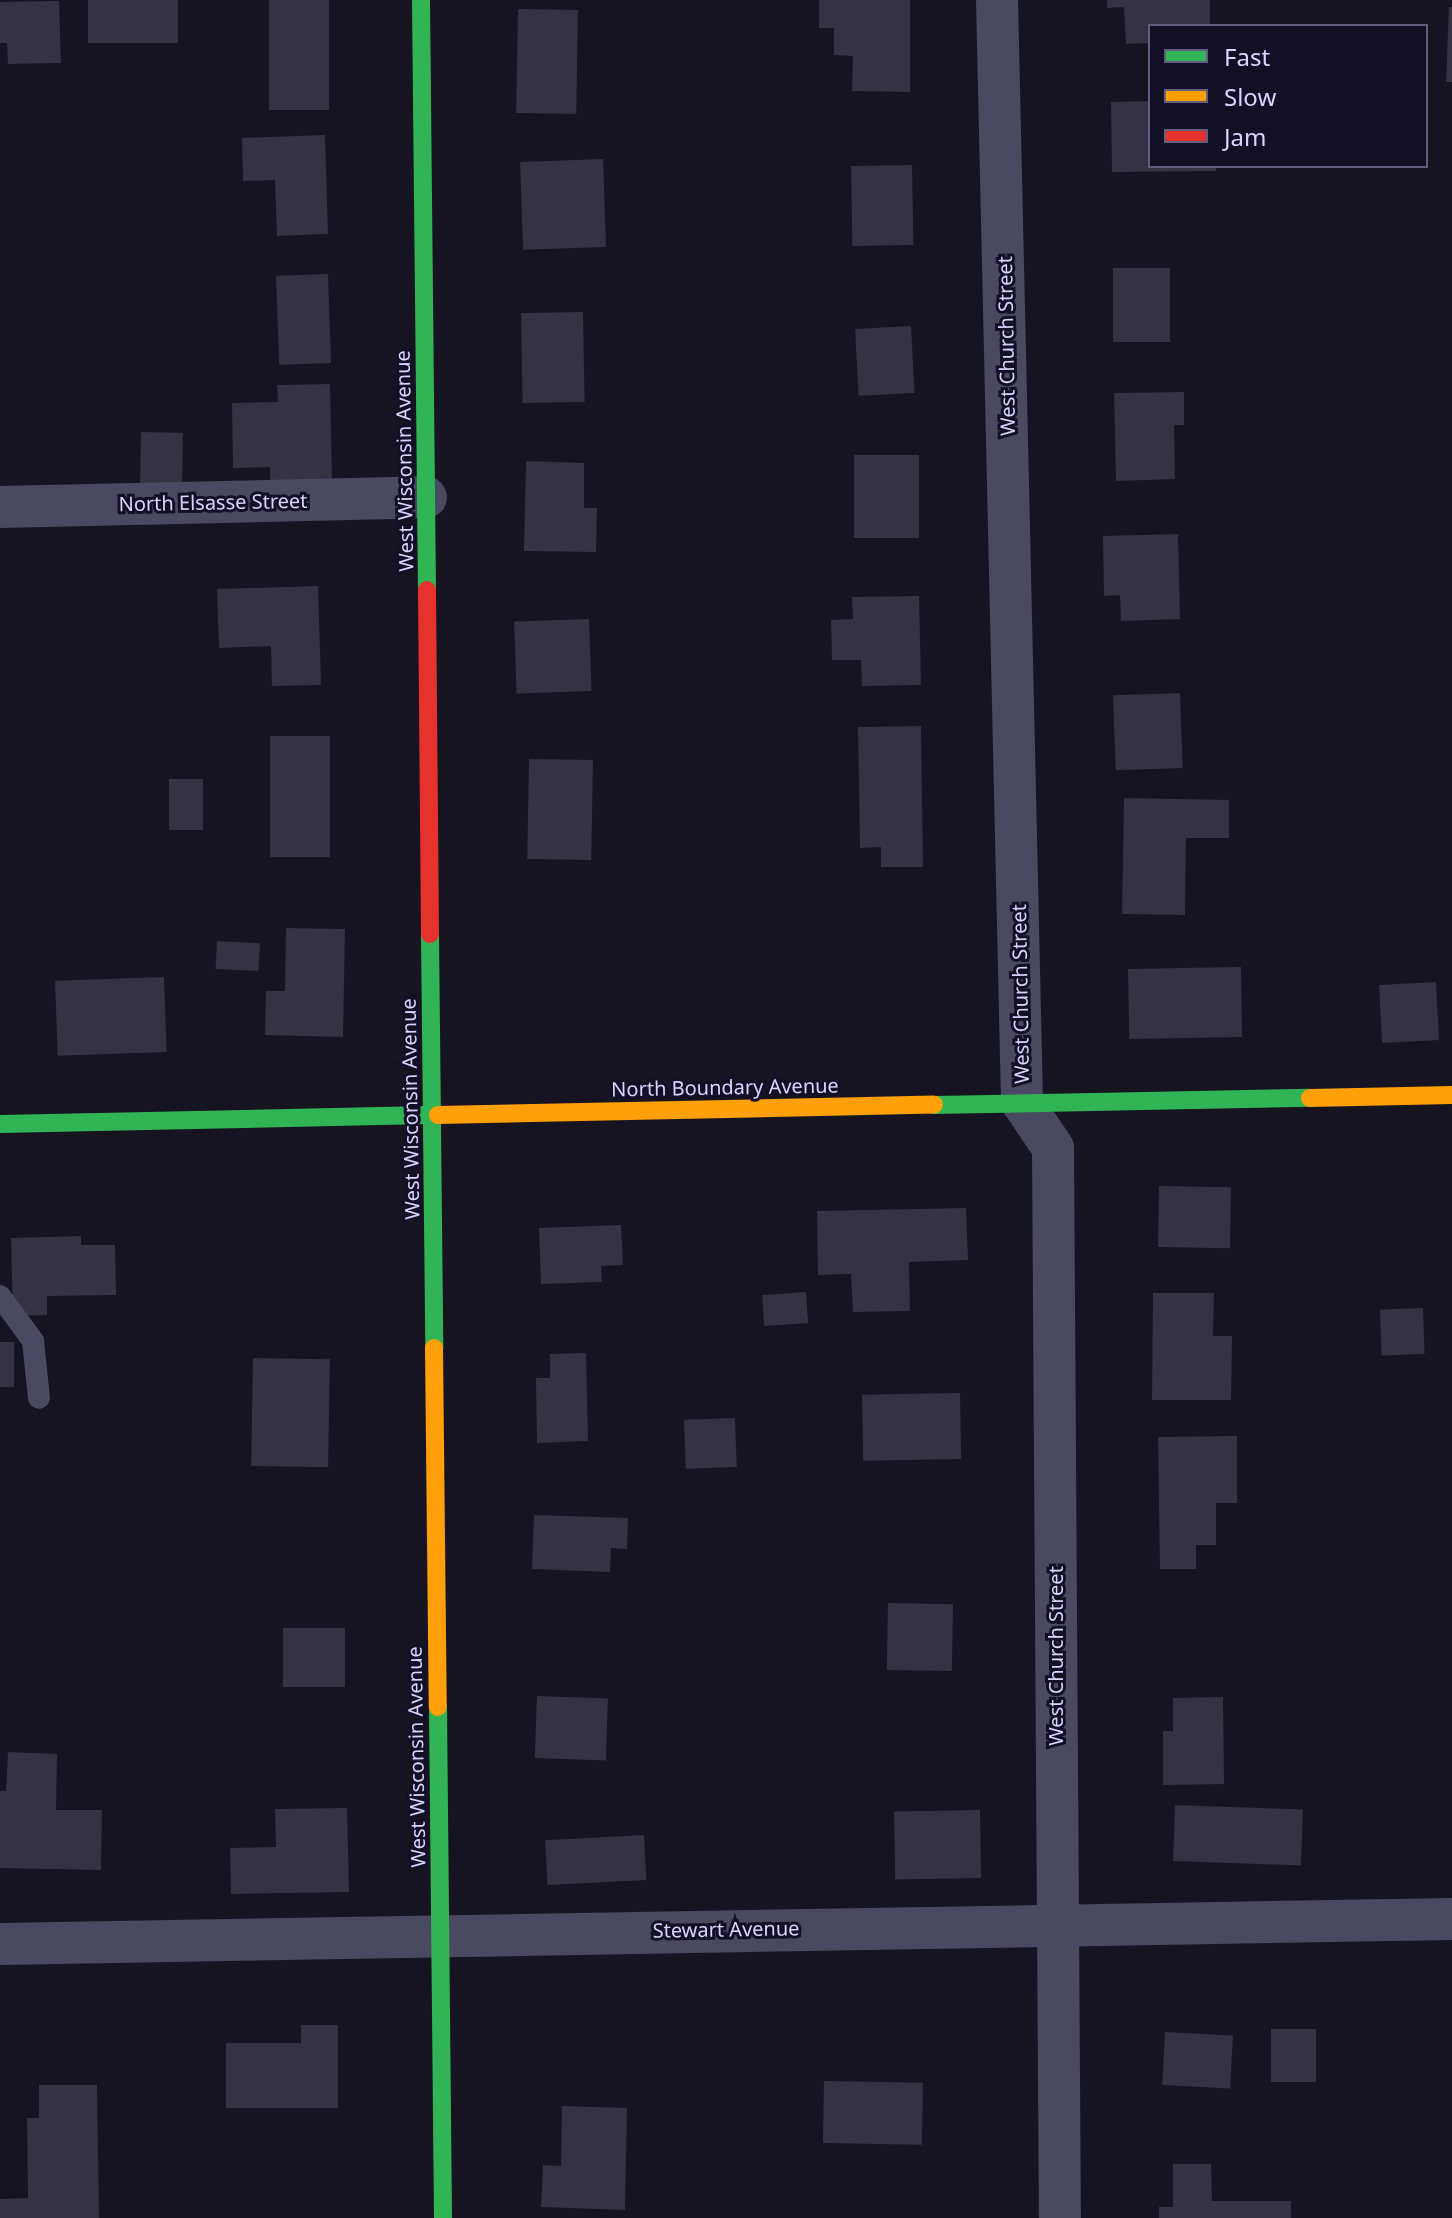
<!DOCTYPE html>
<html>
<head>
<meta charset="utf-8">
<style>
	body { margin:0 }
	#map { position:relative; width:1452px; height:2218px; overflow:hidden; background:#161421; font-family:"Noto Sans",sans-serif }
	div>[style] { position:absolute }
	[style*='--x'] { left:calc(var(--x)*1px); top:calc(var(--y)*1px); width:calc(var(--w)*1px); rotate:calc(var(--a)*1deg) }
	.building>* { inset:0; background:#343243; transform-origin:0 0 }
	.lane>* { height:22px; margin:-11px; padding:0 11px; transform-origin:11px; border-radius:11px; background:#4a4962 }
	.street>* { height:42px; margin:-21px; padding:0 21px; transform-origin:21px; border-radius:21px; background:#4a4962 }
	.fast>* { height:18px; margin:-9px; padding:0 9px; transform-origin:9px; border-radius:9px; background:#30b455 }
	.slow>* { height:18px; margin:-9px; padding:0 9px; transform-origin:9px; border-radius:9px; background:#ff9f0a }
	.jam>* { height:18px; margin:-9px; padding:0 9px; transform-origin:9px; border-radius:9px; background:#e5322d }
	span { translate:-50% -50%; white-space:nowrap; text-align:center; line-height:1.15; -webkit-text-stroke:6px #130f26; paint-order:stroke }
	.street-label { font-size:20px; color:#d9d4ff }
	.legend { position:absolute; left:1148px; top:24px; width:280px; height:144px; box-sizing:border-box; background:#130f26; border:2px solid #625e7d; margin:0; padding:10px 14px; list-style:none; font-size:24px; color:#d9d4ff }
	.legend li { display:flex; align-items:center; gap:16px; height:40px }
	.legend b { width:40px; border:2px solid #625e7d }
</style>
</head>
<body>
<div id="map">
	<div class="building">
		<i style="left:88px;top:0;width:90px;height:43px"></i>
		<i style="left:269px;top:0;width:60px;height:110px"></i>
		<i style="clip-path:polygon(819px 0,910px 0,910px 92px,852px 91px,853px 56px,834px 55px,834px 28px,819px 28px)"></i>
		<i style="clip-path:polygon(1107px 0,1210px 0,1210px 26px,1150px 26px,1150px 43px,1126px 44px,1124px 7px,1107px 8px)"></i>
		<i style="clip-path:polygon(59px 1px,61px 63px,8px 64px,7px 43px,0 43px,0 2px)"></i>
		<i style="clip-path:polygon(1449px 7px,1452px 7px,1452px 82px,1446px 82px)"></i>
		<i style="left:518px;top:9px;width:60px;height:104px;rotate:1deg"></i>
		<i style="clip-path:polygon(1150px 101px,1150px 166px,1216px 166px,1216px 171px,1112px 172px,1111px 102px)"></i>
		<i style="clip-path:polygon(325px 135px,328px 234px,277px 236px,275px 180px,243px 181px,242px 138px)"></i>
		<i style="left:603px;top:159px;width:88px;height:83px;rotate:88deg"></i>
		<i style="left:912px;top:165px;width:80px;height:61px;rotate:89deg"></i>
		<i style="left:1113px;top:268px;width:57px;height:74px"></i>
		<i style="left:328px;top:274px;width:89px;height:52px;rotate:88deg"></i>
		<i style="left:583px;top:312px;width:90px;height:62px;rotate:89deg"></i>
		<i style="left:911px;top:326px;width:67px;height:56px;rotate:87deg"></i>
		<i style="clip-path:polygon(330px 384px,332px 481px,270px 483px,270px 467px,233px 468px,232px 403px,278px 402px,277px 385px)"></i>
		<i style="clip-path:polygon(1184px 392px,1184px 425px,1174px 425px,1175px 479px,1116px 481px,1114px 393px)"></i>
		<i style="left:141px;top:432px;width:42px;height:52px;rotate:1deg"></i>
		<i style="left:854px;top:455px;width:65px;height:83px"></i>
		<i style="clip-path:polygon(526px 461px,584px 463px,584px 508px,597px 508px,596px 552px,524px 551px)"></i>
		<i style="clip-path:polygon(1178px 534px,1180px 619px,1121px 621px,1120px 595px,1104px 596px,1103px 536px)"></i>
		<i style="clip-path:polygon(318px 586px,321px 685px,272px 686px,271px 646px,219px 648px,217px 589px)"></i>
		<i style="clip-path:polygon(919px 596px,921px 685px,862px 686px,861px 660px,832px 660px,831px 620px,853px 619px,852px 597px)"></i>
		<i style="left:589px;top:619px;width:72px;height:75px;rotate:88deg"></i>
		<i style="left:1180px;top:693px;width:75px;height:67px;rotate:88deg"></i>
		<i style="clip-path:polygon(921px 726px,923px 867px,881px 867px,881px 847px,860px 848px,858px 727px)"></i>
		<i style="left:270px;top:736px;width:60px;height:121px"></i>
		<i style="left:529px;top:759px;width:64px;height:100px;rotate:1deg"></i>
		<i style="left:169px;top:779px;width:34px;height:51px"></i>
		<i style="clip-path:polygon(1124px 798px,1229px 800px,1229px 838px,1186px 838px,1185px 915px,1122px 914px)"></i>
		<i style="clip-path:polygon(286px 928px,345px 929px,343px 1037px,265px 1035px,266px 991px,285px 991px)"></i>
		<i style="left:217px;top:941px;width:43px;height:28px;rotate:3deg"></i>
		<i style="left:1241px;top:967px;width:70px;height:113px;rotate:89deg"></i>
		<i style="left:164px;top:977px;width:75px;height:109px;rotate:88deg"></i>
		<i style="left:1436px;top:982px;width:58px;height:57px;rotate:87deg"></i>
		<i style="left:1159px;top:1186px;width:72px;height:61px;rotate:1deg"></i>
		<i style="clip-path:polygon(966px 1208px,968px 1260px,909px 1262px,910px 1311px,853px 1312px,851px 1274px,818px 1275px,817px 1211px)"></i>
		<i style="clip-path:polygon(621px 1225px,623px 1265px,601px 1266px,602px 1282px,541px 1284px,539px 1228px)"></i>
		<i style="clip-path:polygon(81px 1236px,81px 1245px,115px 1245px,116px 1295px,47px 1296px,47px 1315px,13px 1316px,11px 1238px)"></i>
		<i style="left:806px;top:1292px;width:31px;height:44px;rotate:86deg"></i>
		<i style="clip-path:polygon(1153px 1293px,1214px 1293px,1213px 1336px,1232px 1336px,1231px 1400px,1152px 1400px)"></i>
		<i style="left:1423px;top:1308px;width:46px;height:43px;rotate:88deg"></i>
		<i style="left:0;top:1342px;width:14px;height:45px"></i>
		<i style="clip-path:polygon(586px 1353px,588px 1441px,537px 1443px,536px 1378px,550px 1378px,550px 1354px)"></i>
		<i style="left:253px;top:1358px;width:77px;height:108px;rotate:1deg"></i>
		<i style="left:960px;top:1393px;width:66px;height:98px;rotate:89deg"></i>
		<i style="left:735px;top:1418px;width:49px;height:51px;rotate:88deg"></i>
		<i style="clip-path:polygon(1237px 1436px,1237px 1503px,1216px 1503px,1216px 1545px,1196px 1545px,1196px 1569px,1160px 1569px,1158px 1437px)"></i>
		<i style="clip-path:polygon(534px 1515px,628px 1518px,627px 1549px,611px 1548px,610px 1572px,532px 1569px)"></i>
		<i style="left:888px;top:1603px;width:65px;height:67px;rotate:1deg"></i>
		<i style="left:283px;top:1628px;width:62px;height:59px"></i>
		<i style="left:537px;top:1696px;width:71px;height:62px;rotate:2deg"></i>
		<i style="clip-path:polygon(1223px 1697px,1224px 1784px,1163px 1785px,1163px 1731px,1173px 1731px,1173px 1698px)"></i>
		<i style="clip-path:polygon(8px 1752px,57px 1754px,56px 1810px,102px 1810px,101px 1870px,0 1868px,0 1791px,6px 1791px)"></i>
		<i style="left:1175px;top:1805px;width:128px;height:56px;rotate:2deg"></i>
		<i style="clip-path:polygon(347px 1808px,349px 1892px,231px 1894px,230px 1848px,276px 1847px,275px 1809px)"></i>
		<i style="left:980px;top:1810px;width:68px;height:86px;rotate:89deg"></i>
		<i style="left:644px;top:1835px;width:45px;height:99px;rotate:87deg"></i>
		<i style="clip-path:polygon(301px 2025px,338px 2025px,338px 2108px,226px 2108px,226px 2043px,301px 2043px)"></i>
		<i style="left:1271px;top:2029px;width:45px;height:53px"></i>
		<i style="left:1165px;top:2032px;width:68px;height:53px;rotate:3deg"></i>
		<i style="left:824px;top:2081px;width:99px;height:62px;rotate:1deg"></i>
		<i style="clip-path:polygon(39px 2085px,97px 2085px,99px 2218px,0 2218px,0 2199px,28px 2198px,27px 2118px,39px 2118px)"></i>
		<i style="clip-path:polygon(562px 2106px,627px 2108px,625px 2210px,541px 2207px,543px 2165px,561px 2166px)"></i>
		<i style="clip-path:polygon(1173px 2164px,1211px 2164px,1212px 2201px,1291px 2201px,1291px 2218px,1159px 2218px,1159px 2207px,1173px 2207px)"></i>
	</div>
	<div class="lane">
		<i style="--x:0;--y:1296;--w:56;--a:53.7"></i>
		<i style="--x:33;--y:1341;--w:57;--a:84"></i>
	</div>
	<div class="street">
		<i style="--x:997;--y:0;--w:1102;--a:88.7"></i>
		<i style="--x:1022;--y:1102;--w:55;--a:56"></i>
		<i style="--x:1053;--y:1148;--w:1070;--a:89.63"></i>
		<i style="--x:0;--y:507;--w:426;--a:-1.3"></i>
		<i style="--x:0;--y:1944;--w:1452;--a:-0.99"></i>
	</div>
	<div class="fast">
		<i style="--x:421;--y:0;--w:590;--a:89.42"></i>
		<i style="--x:430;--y:934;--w:414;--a:89.4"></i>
		<i style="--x:934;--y:1105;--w:376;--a:-1.1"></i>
		<i style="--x:0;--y:1124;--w:438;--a:-1.2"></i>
		<i style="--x:438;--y:1707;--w:511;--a:89.44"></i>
	</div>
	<div class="slow">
		<i style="--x:1310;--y:1098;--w:142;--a:-1.2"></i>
		<i style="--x:438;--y:1115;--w:496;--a:-1.2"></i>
		<i style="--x:434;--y:1348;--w:359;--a:89.4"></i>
	</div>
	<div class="jam">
		<i style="--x:427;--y:590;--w:344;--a:89.5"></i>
	</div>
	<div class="street-label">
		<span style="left:1006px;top:346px;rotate:-91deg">West Church Street</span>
		<span style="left:404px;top:461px;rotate:-91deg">West Wisconsin Avenue</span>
		<span style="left:213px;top:502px;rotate:-1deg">North Elsasse Street</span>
		<span style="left:1020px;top:994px;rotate:-91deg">West Church Street</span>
		<span style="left:725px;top:1087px;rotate:-1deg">North Boundary Avenue</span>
		<span style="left:410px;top:1109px;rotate:-91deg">West Wisconsin Avenue</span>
		<span style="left:1055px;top:1656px;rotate:-90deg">West Church Street</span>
		<span style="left:416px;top:1757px;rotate:-91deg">West Wisconsin Avenue</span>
		<span style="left:726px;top:1929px;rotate:-1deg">Stewart Avenue</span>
	</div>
	<ul class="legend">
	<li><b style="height:10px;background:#30b455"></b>Fast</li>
	<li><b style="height:10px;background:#ff9f0a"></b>Slow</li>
	<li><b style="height:10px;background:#e5322d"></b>Jam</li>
	</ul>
</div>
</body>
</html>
